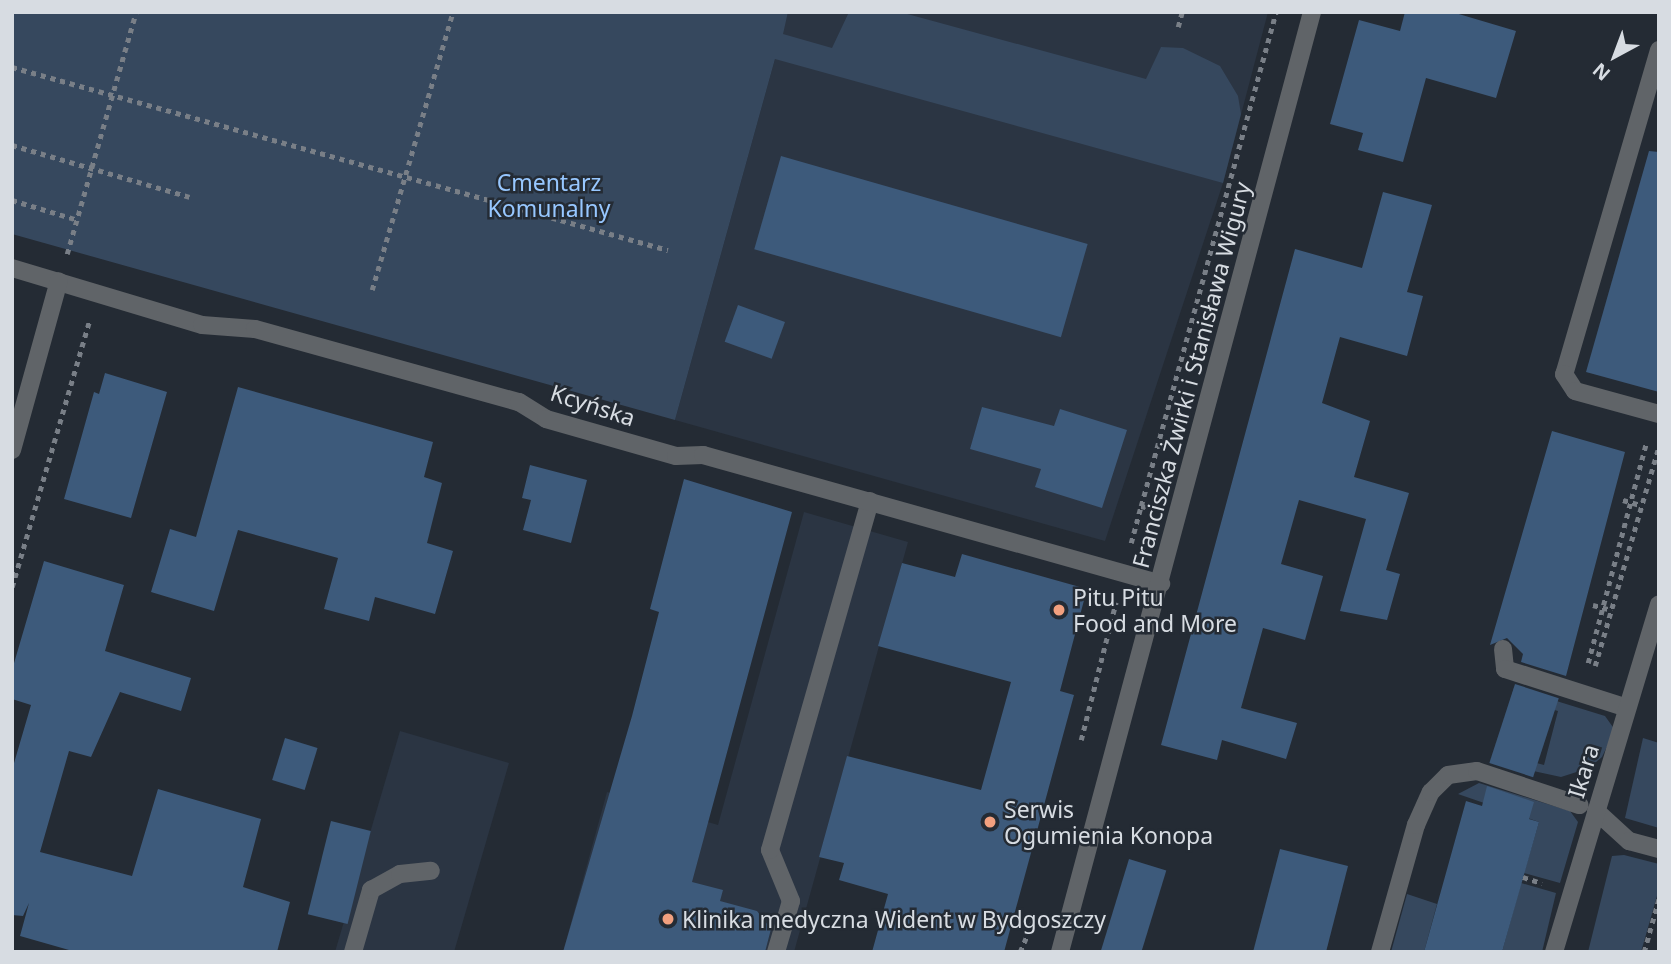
<!DOCTYPE html>
<html>
<head>
<meta charset="utf-8">
<style>
	body { margin:0 }
	#map { position:relative; width:1671px; height:964px; overflow:hidden; background:#242b34; font-family:"Noto Sans",sans-serif }
	div>[style] { position:absolute }
	[style*='--x'] { left:calc(var(--x)*1px); top:calc(var(--y)*1px); width:calc(var(--w)*1px); rotate:calc(var(--a)*1deg) }
	.built>* { inset:0; background:#2b3543 }
	.green>* { inset:0; background:#36485e }
	.building>* { inset:0; background:#3d5a7b; transform-origin:0 0 }
	.path>* { height:4.5px; margin-top:-2.25px; transform-origin:0; background:repeating-linear-gradient(90deg,#797f87 0 5px,transparent 0 10px) }
	.service>* { height:18px; margin:-9px; padding:0 9px; transform-origin:9px; border-radius:9px; background:#606468 }
	.minor>* { height:18px; margin:-9px; padding:0 9px; transform-origin:9px; border-radius:9px; background:#606468 }
	.dots>* { width:19px; height:19px; translate:-50% -50%; box-sizing:border-box; border:4px solid #242b34; border-radius:50% }
	span { translate:-50% -50%; white-space:nowrap; text-align:center; line-height:1.15; -webkit-text-stroke:5px #242b34; paint-order:stroke }
	.park-label { font-size:23px; color:#97c7ff }
	.street-label { font-size:23px; color:#d7dce2 }
	.poi-label { font-size:23px; color:#d7dce2 }
	.left { translate:0 -50%; text-align:left }
	.frame { position:absolute; inset:0; border:14px solid #d7dce2; pointer-events:none }
	.north { position:absolute; left:1580px; top:21px; width:70px; height:70px; -webkit-text-stroke:5px #242b34; paint-order:stroke; rotate:221deg; font-size:19px; font-weight:700; line-height:28px; text-align:center; color:#d7dce2 }
	.north::after { content:''; display:block; margin:auto; width:24px; height:32px; background:#d7dce2; clip-path:polygon(50% 0,100% 100%,50% 72%,0 100%) }
</style>
</head>
<body>
<div id="map">
	<div class="built">
		<i style="clip-path:polygon(788px 12px,1268px 12px,1223px 183px,1105px 541px,675px 420px)"></i>
		<i style="clip-path:polygon(804px 512px,908px 542px,794px 952px,563px 952px,607px 792px,718px 825px)"></i>
		<i style="clip-path:polygon(400px 731px,509px 763px,454px 952px,335px 952px)"></i>
	</div>
	<div class="green">
		<i style="clip-path:polygon(12px 12px,788px 12px,783px 34px,832px 48px,849px 12px,900px 12px,1146px 79px,1161px 47px,1183px 48px,1220px 66px,1238px 96px,1241px 114px,1223px 183px,775px 59px,675px 420px,12px 234px)"></i>
		<i style="clip-path:polygon(1514px 688px,1605px 716px,1615px 730px,1602px 757px,1589px 768px,1561px 777px,1497px 763px,1499px 753px,1544px 765px,1558px 711px,1511px 698px)"></i>
		<i style="clip-path:polygon(1643px 738px,1659px 743px,1659px 828px,1625px 818px)"></i>
		<i style="clip-path:polygon(1479px 783px,1570px 811px,1578px 822px,1560px 883px,1524px 873px,1539px 822px,1458px 794px)"></i>
		<i style="clip-path:polygon(1624px 855px,1659px 864px,1659px 889px,1641px 952px,1588px 952px,1612px 856px)"></i>
		<i style="clip-path:polygon(1521px 883px,1556px 893px,1542px 952px,1502px 952px)"></i>
		<i style="clip-path:polygon(1407px 894px,1437px 904px,1424px 952px,1391px 952px)"></i>
	</div>
	<div class="building">
		<i style="clip-path:polygon(1405px 12px,1452px 12px,1516px 31px,1496px 98px,1426px 78px,1403px 162px,1358px 150px,1363px 133px,1330px 124px,1359px 20px,1400px 31px)"></i>
		<i style="clip-path:polygon(1649px 151px,1659px 152px,1659px 392px,1586px 372px)"></i>
		<i style="left:781px;top:156px;width:319px;height:97px;rotate:16deg"></i>
		<i style="clip-path:polygon(1383px 192px,1432px 205px,1407px 292px,1423px 296px,1407px 356px,1340px 337px,1322px 403px,1370px 421px,1354px 477px,1409px 493px,1386px 570px,1400px 574px,1387px 620px,1340px 611px,1366px 519px,1299px 500px,1281px 564px,1323px 576px,1305px 640px,1263px 628px,1241px 708px,1297px 723px,1286px 759px,1222px 740px,1217px 760px,1161px 745px,1295px 249px,1362px 268px)"></i>
		<i style="left:738px;top:305px;width:50px;height:39px;rotate:20deg"></i>
		<i style="clip-path:polygon(105px 373px,167px 392px,131px 518px,64px 499px,94px 392px,99px 394px)"></i>
		<i style="clip-path:polygon(238px 387px,433px 442px,424px 477px,442px 483px,427px 543px,453px 551px,435px 614px,375px 597px,369px 621px,324px 609px,338px 558px,238px 530px,214px 611px,151px 592px,170px 529px,196px 537px)"></i>
		<i style="clip-path:polygon(982px 407px,1054px 426px,1060px 409px,1127px 430px,1102px 508px,1035px 487px,1041px 469px,970px 449px)"></i>
		<i style="clip-path:polygon(1552px 431px,1625px 452px,1566px 676px,1521px 662px,1523px 654px,1507px 638px,1490px 645px)"></i>
		<i style="clip-path:polygon(530px 465px,587px 480px,571px 543px,523px 530px,531px 500px,522px 498px)"></i>
		<i style="clip-path:polygon(684px 479px,792px 512px,692px 882px,723px 890px,720px 901px,757px 911px,771px 929px,765px 952px,563px 952px,632px 716px,659px 612px,650px 609px)"></i>
		<i style="clip-path:polygon(962px 554px,1087px 589px,1060px 691px,1074px 695px,1004px 952px,872px 952px,888px 894px,839px 880px,844px 863px,819px 857px,847px 756px,981px 790px,1011px 682px,878px 646px,902px 563px,955px 577px)"></i>
		<i style="clip-path:polygon(44px 561px,124px 585px,105px 651px,191px 678px,181px 711px,120px 692px,91px 757px,69px 751px,40px 852px,132px 876px,158px 789px,261px 819px,243px 887px,290px 902px,277px 952px,76px 952px,20px 936px,29px 903px,23px 916px,12px 915px,12px 770px,31px 705px,12px 699px,12px 670px)"></i>
		<i style="left:1515px;top:684px;width:46px;height:83px;rotate:18deg"></i>
		<i style="left:285px;top:738px;width:34px;height:44px;rotate:17deg"></i>
		<i style="clip-path:polygon(1487px 786px,1534px 802px,1529px 819px,1539px 822px,1502px 952px,1424px 952px,1466px 801px,1482px 806px)"></i>
		<i style="left:331px;top:821px;width:41px;height:96px;rotate:14deg"></i>
		<i style="clip-path:polygon(1280px 849px,1348px 866px,1326px 952px,1253px 952px)"></i>
		<i style="left:1129px;top:859px;width:39px;height:96px;rotate:17deg"></i>
	</div>
	<div class="path">
		<i style="--x:1178;--y:27;--w:16;--a:-75"></i>
		<i style="--x:12;--y:67;--w:681;--a:15.59"></i>
		<i style="--x:12;--y:145;--w:185;--a:16.3"></i>
		<i style="--x:12;--y:200;--w:66;--a:16.8"></i>
		<i style="--x:67;--y:254;--w:252;--a:-74.1"></i>
		<i style="--x:372;--y:290;--w:290;--a:-73.8"></i>
		<i style="--x:1623;--y:500;--w:19;--a:16"></i>
		<i style="--x:1141;--y:506;--w:512;--a:-74.72"></i>
		<i style="--x:1131;--y:543;--w:38;--a:-75"></i>
		<i style="--x:1141;--y:506;--w:5;--a:11"></i>
		<i style="--x:12;--y:587;--w:276;--a:-73.8"></i>
		<i style="--x:1593;--y:605;--w:20;--a:15"></i>
		<i style="--x:1588;--y:663;--w:227;--a:-75.2"></i>
		<i style="--x:1595;--y:666;--w:230;--a:-73.8"></i>
		<i style="--x:1081;--y:740;--w:142;--a:-75.8"></i>
		<i style="--x:1523;--y:877;--w:20;--a:18"></i>
		<i style="--x:1020;--y:952;--w:34;--a:-67"></i>
		<i style="--x:1644;--y:952;--w:56;--a:-74.5"></i>
	</div>
	<div class="service">
		<i style="--x:1659;--y:50;--w:338;--a:106.3"></i>
		<i style="--x:1564;--y:374;--w:20;--a:57"></i>
		<i style="--x:1575;--y:391;--w:87;--a:15.3"></i>
		<i style="--x:1503;--y:649;--w:20;--a:84"></i>
		<i style="--x:1505;--y:669;--w:128;--a:17.7"></i>
		<i style="--x:1596;--y:811;--w:45;--a:42.3"></i>
		<i style="--x:1629;--y:841;--w:31;--a:15"></i>
		<i style="--x:353;--y:952;--w:65;--a:-73.8"></i>
		<i style="--x:371;--y:890;--w:33;--a:-29"></i>
		<i style="--x:400;--y:874;--w:31;--a:-6"></i>
		<i style="--x:776;--y:952;--w:53;--a:-73.6"></i>
		<i style="--x:791;--y:901;--w:55;--a:-112.4"></i>
		<i style="--x:770;--y:850;--w:363;--a:-74"></i>
		<i style="--x:1380;--y:952;--w:132;--a:-74.2"></i>
		<i style="--x:1416;--y:825;--w:36;--a:-66"></i>
		<i style="--x:1431;--y:792;--w:24;--a:-45"></i>
		<i style="--x:1448;--y:775;--w:29;--a:-8"></i>
		<i style="--x:1477;--y:771;--w:108;--a:18.4"></i>
	</div>
	<div class="minor">
		<i style="--x:12;--y:268;--w:198;--a:16.7"></i>
		<i style="--x:202;--y:325;--w:53;--a:4.3"></i>
		<i style="--x:255;--y:329;--w:274;--a:15.5"></i>
		<i style="--x:519;--y:402;--w:32;--a:32"></i>
		<i style="--x:546;--y:419;--w:135;--a:15.9"></i>
		<i style="--x:676;--y:456;--w:27;--a:-2"></i>
		<i style="--x:703;--y:455;--w:476;--a:15.7"></i>
		<i style="--x:12;--y:450;--w:175;--a:-74.5"></i>
		<i style="--x:1060;--y:952;--w:973;--a:-74.99"></i>
		<i style="--x:1554;--y:952;--w:363;--a:-73.2"></i>
	</div>
	<div class="dots">
		<i style="left:1059px;top:610px;background:#f2a07f"></i>
		<i style="left:990px;top:822px;background:#f2a07f"></i>
		<i style="left:668px;top:919px;background:#f2a07f"></i>
	</div>
	<div class="park-label">
		<span style="left:549px;top:195px">Cmentarz<br>Komunalny</span>
	</div>
	<div class="street-label">
		<span style="left:1191px;top:375px;rotate:-75deg">Franciszka Żwirki i Stanisława Wigury</span>
		<span style="left:593px;top:405px;rotate:18deg">Kcyńska</span>
		<span style="left:1583px;top:771px;rotate:-73deg">Ikara</span>
	</div>
	<div class="poi-label">
		<span class="left" style="left:1073px;top:610px">Pitu Pitu<br>Food and More</span>
		<span class="left" style="left:1004px;top:822px">Serwis<br>Ogumienia Konopa</span>
		<span class="left" style="left:682px;top:919px">Klinika medyczna Wident w Bydgoszczy</span>
	</div>
	<div class="frame"></div>
	<div class="north">N</div>
</div>
</body>
</html>
